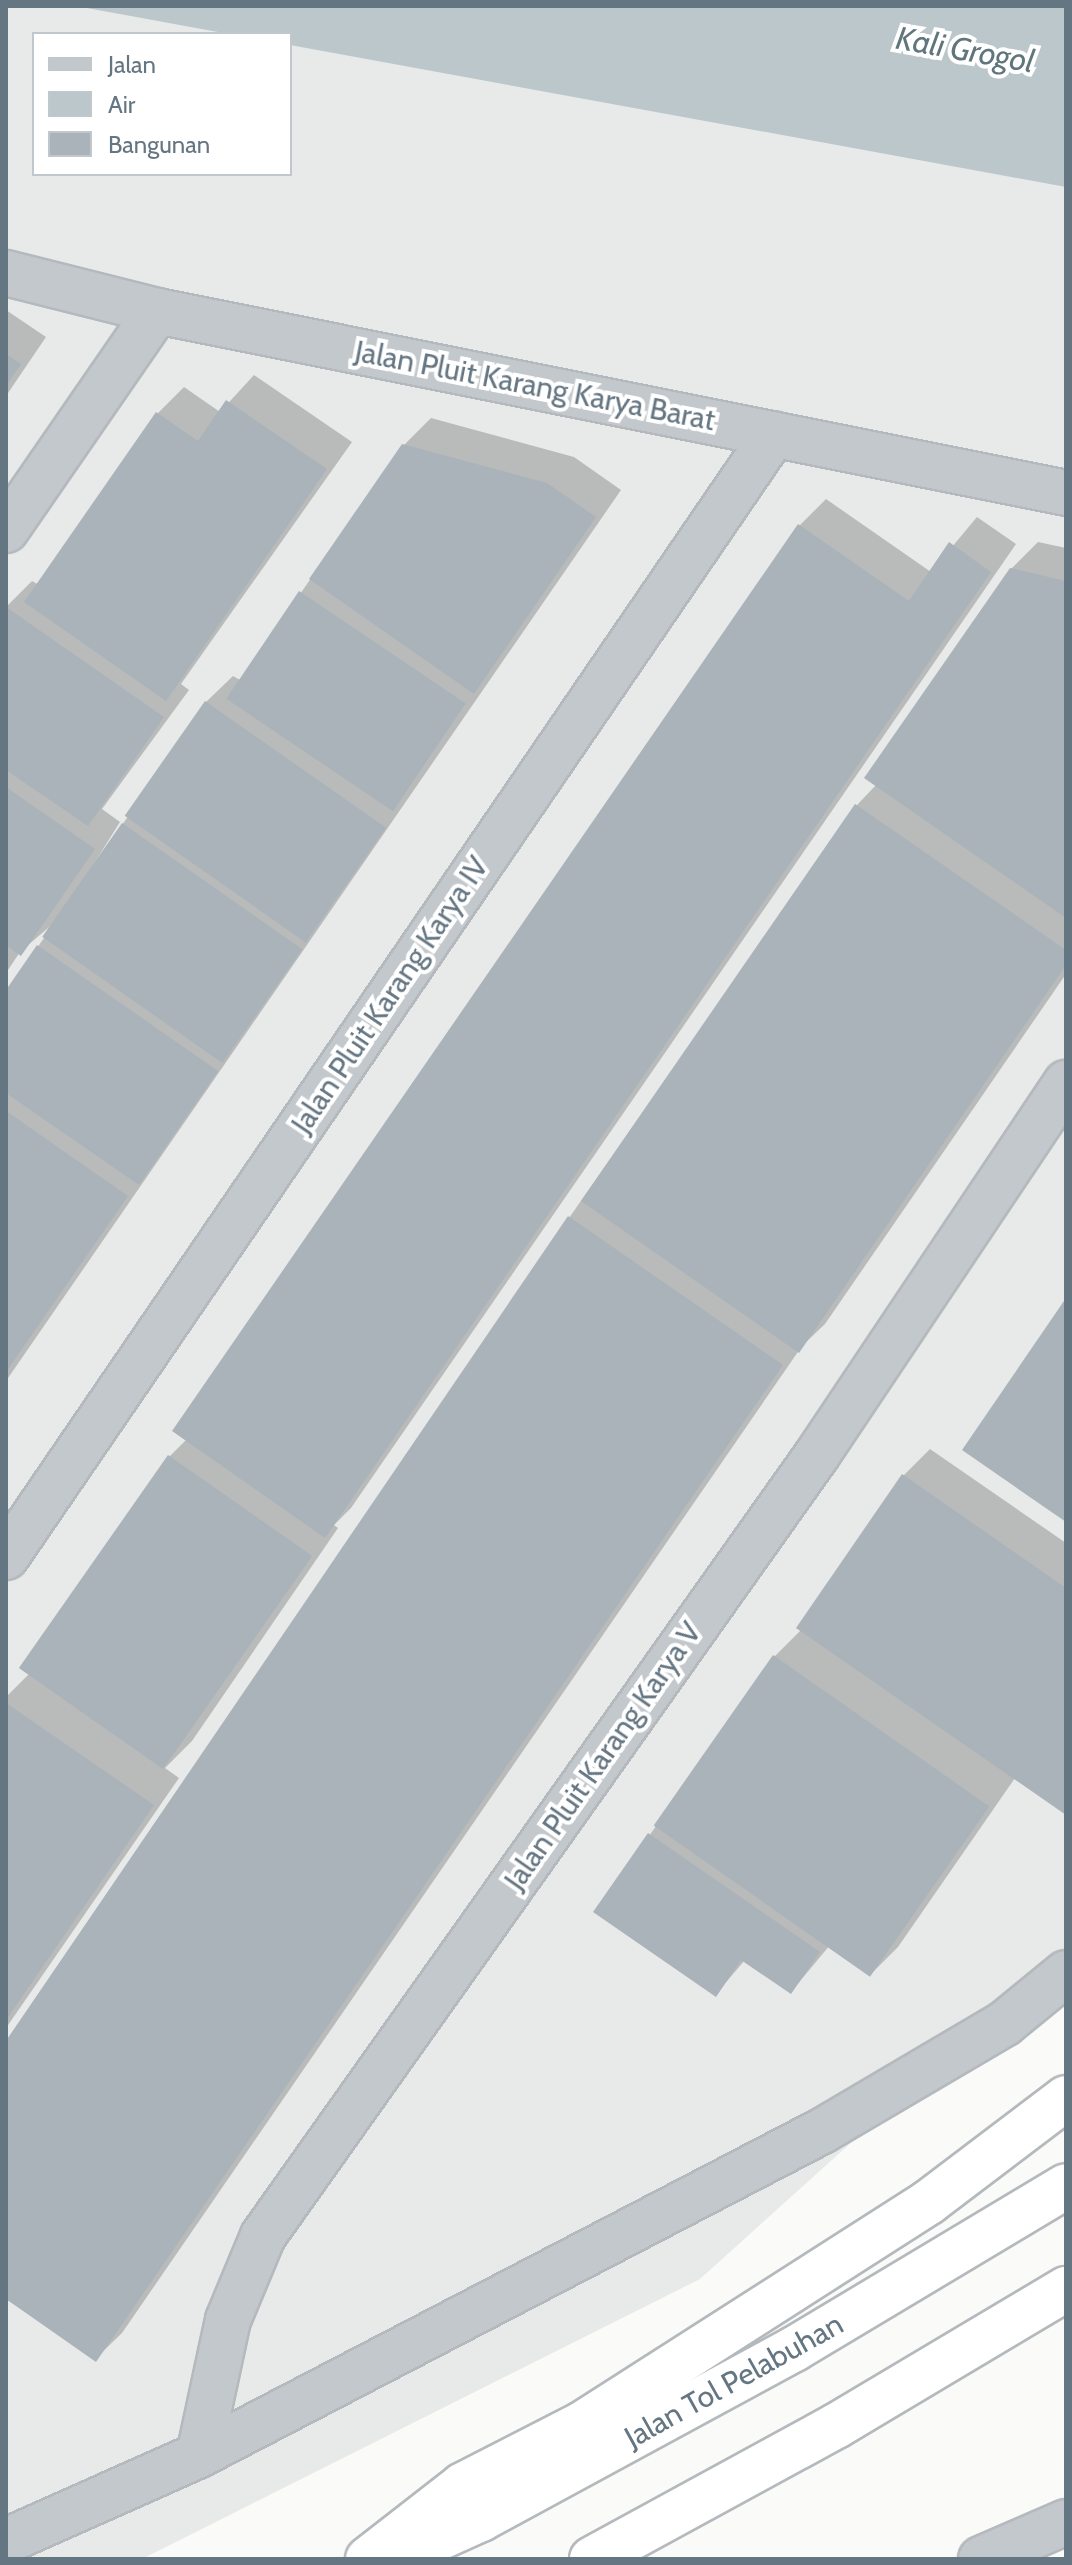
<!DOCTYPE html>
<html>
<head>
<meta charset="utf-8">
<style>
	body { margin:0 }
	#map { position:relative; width:1072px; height:2565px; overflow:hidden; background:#fafaf8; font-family:Cabin,sans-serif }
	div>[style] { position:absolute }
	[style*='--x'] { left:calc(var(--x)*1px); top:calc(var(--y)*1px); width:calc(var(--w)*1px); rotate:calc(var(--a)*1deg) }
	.built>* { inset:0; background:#e8e9e9 }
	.water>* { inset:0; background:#bbc7cb }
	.shadow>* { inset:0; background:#0003 }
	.building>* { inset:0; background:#aab3b9; transform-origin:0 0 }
	.roads { filter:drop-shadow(2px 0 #b4b9bd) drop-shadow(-2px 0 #b4b9bd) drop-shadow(0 2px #b4b9bd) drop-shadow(0 -2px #b4b9bd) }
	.minor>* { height:44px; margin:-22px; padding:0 22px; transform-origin:22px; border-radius:22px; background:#c3c8cc }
	.highway>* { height:44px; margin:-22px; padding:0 22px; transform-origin:22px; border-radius:22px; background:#fff }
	span { translate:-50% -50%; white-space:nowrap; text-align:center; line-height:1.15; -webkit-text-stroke:8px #fff; paint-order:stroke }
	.street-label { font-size:30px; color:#657683 }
	.water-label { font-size:32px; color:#60757c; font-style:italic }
	.frame { position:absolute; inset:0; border:8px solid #657683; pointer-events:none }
	.legend { position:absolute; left:32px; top:32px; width:260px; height:144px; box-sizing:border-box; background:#fff; border:2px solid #c1c8cd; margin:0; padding:10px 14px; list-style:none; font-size:24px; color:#657683 }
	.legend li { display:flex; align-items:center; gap:16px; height:40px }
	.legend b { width:40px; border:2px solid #c1c8cd }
</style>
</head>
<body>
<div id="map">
	<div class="built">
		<i style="clip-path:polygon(evenodd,6px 6px,1066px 6px,1066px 1949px,700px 2279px,142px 2559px,6px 2559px,6px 6px,34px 34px,290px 34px,290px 174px,34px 174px,34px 34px)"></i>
	</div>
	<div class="water">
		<i style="clip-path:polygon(76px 6px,1066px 6px,1066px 187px,290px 45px,290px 34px,229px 34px)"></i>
	</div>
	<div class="shadow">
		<i style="clip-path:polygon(6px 310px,46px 337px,6px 396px)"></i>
		<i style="clip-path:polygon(254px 375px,352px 442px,181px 684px,189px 690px,102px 809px,120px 822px,73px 897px,206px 702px,233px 676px,240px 680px,404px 445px,431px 418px,574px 457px,621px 490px,6px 1381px,6px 993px,55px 922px,20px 952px,6px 973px,6px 607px,32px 581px,39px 585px,158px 413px,184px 387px,220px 412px)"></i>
		<i style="clip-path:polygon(826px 499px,931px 572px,977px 517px,1016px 544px,351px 1508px,334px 1525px,338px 1528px,192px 1741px,165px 1768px,179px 1778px,6px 2028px,6px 1697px,30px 1673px,170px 1456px,187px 1439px,799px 526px)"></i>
		<i style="clip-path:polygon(1038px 542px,1066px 548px,1066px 974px,825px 1324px,802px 1346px,122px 2333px,95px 2359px,6px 2299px,6px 2041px,569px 1218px,857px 805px,877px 784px,1011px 569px)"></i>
		<i style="clip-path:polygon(930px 1449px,1066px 1543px,1066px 1813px,1015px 1778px,898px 1947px,871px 1974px,830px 1945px,791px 1992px,745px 1960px,716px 1994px,596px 1912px,774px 1657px,802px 1629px,904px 1475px)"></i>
	</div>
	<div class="building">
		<i style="clip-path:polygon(6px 354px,21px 364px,6px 386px)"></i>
		<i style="clip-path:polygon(226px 400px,327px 469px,166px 701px,24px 602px,156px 412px,198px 441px)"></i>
		<i style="clip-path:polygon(402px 444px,547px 483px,596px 517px,474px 694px,309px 579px)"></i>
		<i style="clip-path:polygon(798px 524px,909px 601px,949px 542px,991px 572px,325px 1538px,172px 1431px)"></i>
		<i style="clip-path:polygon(1010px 568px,1066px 581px,1066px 918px,864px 778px)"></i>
		<i style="left:299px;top:591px;width:201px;height:130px;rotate:34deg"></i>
		<i style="clip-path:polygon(6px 607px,164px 717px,88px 826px,6px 770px)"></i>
		<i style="left:205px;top:701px;width:221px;height:140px;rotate:35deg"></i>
		<i style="clip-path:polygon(6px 787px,95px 849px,21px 956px,6px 945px)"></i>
		<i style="clip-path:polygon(855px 804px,1066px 950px,1066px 965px,799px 1353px,581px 1201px)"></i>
		<i style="left:122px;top:823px;width:220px;height:139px;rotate:35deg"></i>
		<i style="clip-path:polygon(37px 945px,218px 1071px,139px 1185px,6px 1093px,6px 990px)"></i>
		<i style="clip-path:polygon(6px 1111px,128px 1196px,6px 1372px)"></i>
		<i style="clip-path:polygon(568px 1216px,783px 1365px,96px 2362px,6px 2299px,6px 2041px)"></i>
		<i style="clip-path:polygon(1066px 1298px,1066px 1522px,962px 1450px)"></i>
		<i style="left:168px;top:1455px;width:176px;height:260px;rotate:35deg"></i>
		<i style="clip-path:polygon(902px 1474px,1066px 1588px,1066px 1815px,796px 1628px)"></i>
		<i style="left:773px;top:1655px;width:264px;height:208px;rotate:35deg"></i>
		<i style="clip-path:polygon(6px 1703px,154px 1805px,6px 2020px)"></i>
		<i style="clip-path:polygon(648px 1833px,820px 1952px,791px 1994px,741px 1960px,716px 1997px,593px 1912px)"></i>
	</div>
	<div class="roads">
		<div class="minor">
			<i style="--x:6;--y:273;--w:156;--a:14.1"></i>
			<i style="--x:157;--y:311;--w:927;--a:11.32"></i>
			<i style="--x:6;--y:530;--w:266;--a:-55.4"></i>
			<i style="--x:6;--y:1557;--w:1360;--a:-55.63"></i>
			<i style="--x:199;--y:2455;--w:138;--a:-77.9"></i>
			<i style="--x:228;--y:2320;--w:91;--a:-67.4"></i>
			<i style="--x:263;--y:2236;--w:958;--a:-54.65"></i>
			<i style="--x:817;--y:1455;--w:448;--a:-56.2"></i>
			<i style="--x:6;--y:2541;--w:211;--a:-24"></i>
			<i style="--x:199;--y:2455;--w:702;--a:-27.48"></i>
			<i style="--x:822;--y:2131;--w:212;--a:-30.5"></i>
			<i style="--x:1005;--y:2023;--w:79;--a:-39.3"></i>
			<i style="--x:981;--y:2559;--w:93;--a:-23.5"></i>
		</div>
		<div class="highway">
			<i style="--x:399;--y:2556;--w:90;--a:-24.3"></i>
			<i style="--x:481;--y:2519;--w:356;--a:-28.5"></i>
			<i style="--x:794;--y:2349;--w:317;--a:-30.9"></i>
			<i style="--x:368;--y:2559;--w:120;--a:-37.9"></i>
			<i style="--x:463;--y:2485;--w:134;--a:-27.1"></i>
			<i style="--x:582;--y:2424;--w:412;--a:-32.6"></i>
			<i style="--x:929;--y:2202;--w:172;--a:-37.2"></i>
			<i style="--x:592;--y:2559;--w:278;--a:-28.6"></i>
			<i style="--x:836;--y:2426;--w:268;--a:-30.8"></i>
		</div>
	</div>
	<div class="street-label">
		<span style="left:535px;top:386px;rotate:11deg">Jalan Pluit Karang Karya Barat</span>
		<span style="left:390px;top:995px;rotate:-56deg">Jalan Pluit Karang Karya IV</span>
		<span style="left:603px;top:1756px;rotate:-55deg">Jalan Pluit Karang Karya V</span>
		<span style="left:734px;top:2381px;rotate:-29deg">Jalan Tol Pelabuhan</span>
	</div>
	<div class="water-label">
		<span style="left:965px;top:50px;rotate:10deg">Kali Grogol</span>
	</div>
	<div class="frame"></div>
	<ul class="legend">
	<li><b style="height:10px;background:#c3c8cc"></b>Jalan</li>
	<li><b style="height:22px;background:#bbc7cb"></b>Air</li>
	<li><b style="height:22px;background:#aab3b9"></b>Bangunan</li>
	</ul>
</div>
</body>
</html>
